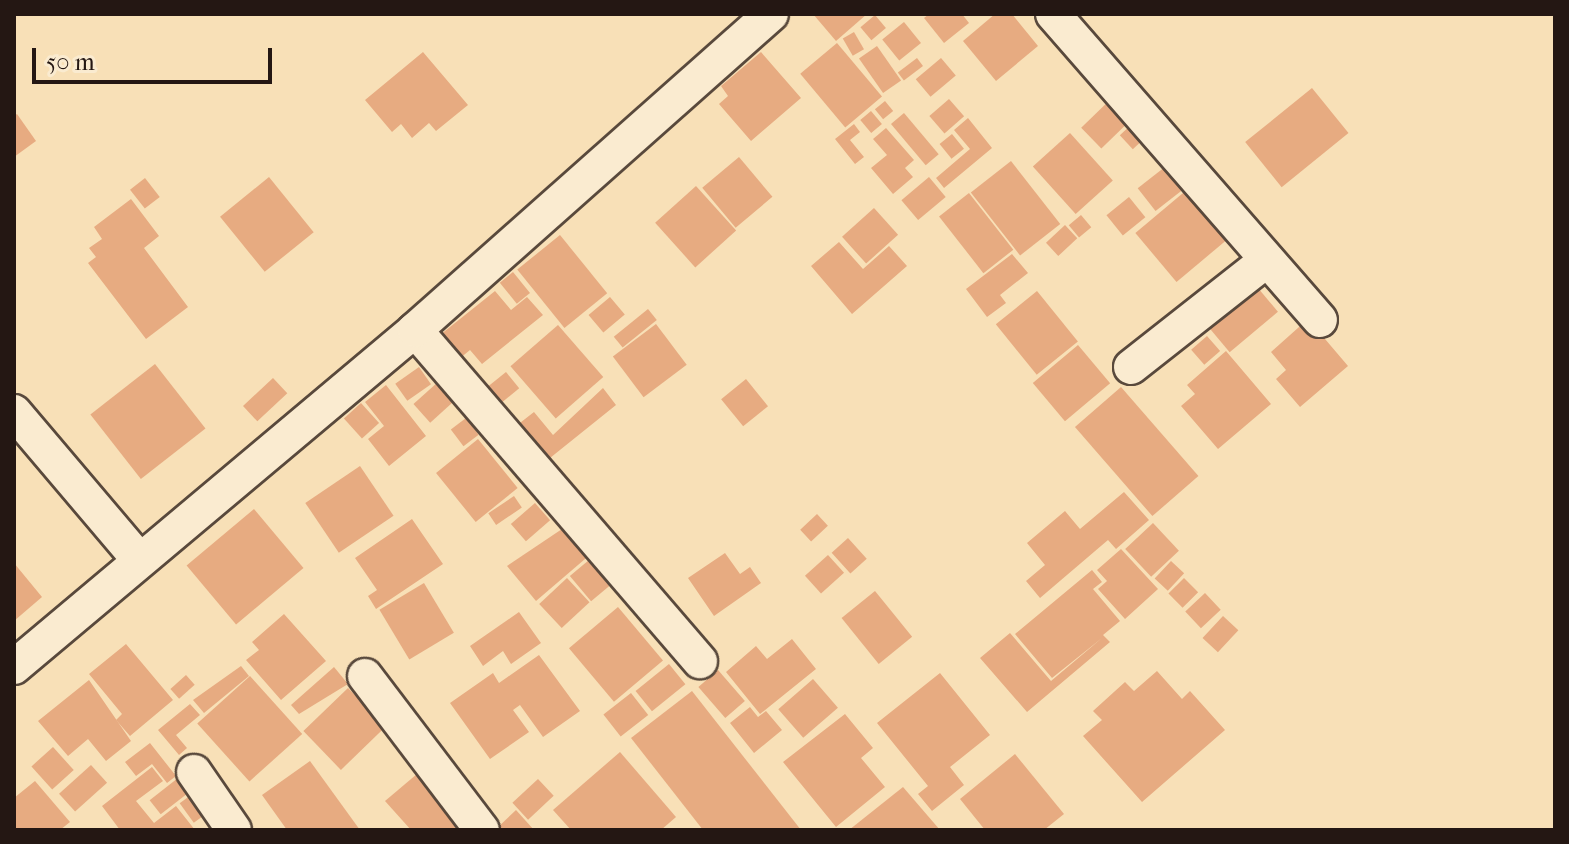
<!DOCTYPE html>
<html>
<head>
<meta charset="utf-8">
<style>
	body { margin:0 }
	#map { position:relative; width:1569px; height:844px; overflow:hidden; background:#f8e0b7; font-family:"IM FELL French Canon",serif }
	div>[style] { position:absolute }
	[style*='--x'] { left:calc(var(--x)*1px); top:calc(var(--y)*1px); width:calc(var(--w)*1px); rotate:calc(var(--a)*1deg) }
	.building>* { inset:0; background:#e7ab81; transform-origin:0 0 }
	.roads { filter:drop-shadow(2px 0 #59493c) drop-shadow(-2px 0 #59493c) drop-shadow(0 2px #59493c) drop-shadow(0 -2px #59493c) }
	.minor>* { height:34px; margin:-17px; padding:0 17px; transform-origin:17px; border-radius:17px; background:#faebd0 }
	span { translate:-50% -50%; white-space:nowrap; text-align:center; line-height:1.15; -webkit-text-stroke:7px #faebd0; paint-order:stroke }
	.frame { position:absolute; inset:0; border:16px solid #241713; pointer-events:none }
	.scale { position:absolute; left:32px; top:48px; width:240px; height:36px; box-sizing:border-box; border:4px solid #241713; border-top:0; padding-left:10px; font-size:24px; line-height:28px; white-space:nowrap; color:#241713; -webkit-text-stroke:6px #faebd0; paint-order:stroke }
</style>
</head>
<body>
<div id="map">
	<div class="building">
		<i style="clip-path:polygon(813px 14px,867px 14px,836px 41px)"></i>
		<i style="clip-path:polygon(929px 14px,962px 14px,969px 23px,944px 43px,924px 18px)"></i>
		<i style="clip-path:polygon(995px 14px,1012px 14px,1038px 46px,996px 81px,963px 41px)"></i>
		<i style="left:875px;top:15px;width:17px;height:19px;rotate:50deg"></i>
		<i style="left:904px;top:22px;width:27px;height:28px;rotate:51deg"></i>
		<i style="left:854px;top:32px;width:20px;height:13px;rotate:60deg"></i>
		<i style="left:837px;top:43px;width:70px;height:48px;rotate:50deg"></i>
		<i style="left:877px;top:46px;width:42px;height:22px;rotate:55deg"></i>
		<i style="clip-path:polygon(423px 52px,468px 105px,436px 131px,429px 123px,412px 138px,401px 124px,392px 132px,365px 100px)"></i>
		<i style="clip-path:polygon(761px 52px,801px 98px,751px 141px,719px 104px,728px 96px,721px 86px)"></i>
		<i style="left:917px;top:58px;width:10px;height:24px;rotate:53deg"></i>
		<i style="left:941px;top:58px;width:23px;height:33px;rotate:50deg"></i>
		<i style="left:1312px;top:88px;width:58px;height:86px;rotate:51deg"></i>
		<i style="left:1115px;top:95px;width:29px;height:47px;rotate:46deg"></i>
		<i style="left:949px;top:99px;width:23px;height:26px;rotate:49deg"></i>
		<i style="left:885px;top:101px;width:13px;height:13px;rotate:51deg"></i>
		<i style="left:871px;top:111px;width:17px;height:14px;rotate:50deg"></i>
		<i style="left:904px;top:113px;width:54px;height:17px;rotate:50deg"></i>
		<i style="clip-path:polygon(17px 114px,36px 141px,14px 157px,14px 116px)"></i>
		<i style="clip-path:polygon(968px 118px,992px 148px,944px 188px,936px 178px,970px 149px,954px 130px)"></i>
		<i style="left:1133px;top:123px;width:19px;height:18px;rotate:47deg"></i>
		<i style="clip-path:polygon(854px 124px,860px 132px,850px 140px,864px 157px,855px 164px,835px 139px)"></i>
		<i style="clip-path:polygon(886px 128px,914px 160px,905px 168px,913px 177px,893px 194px,871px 168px,887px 155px,873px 139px)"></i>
		<i style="left:1070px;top:133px;width:64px;height:50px;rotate:48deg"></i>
		<i style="left:952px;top:134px;width:19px;height:16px;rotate:51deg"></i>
		<i style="left:739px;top:157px;width:52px;height:48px;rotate:50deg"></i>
		<i style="left:1011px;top:161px;width:80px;height:51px;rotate:52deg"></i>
		<i style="left:1170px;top:163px;width:29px;height:41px;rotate:52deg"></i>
		<i style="left:269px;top:177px;width:71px;height:63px;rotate:51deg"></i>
		<i style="left:929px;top:177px;width:26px;height:36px;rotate:50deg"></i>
		<i style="left:145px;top:178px;width:24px;height:19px;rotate:52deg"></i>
		<i style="left:696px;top:186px;width:60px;height:55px;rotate:48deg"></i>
		<i style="left:1189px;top:188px;width:64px;height:70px;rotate:50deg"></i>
		<i style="left:969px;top:193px;width:72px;height:38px;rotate:52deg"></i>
		<i style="left:1129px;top:197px;width:26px;height:29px;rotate:51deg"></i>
		<i style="clip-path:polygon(131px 199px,159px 236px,144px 248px,188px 307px,146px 339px,88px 263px,96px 257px,89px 248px,102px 239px,94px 227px)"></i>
		<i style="left:874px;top:208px;width:36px;height:43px;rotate:48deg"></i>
		<i style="left:1081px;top:215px;width:16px;height:16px;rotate:50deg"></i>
		<i style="left:1065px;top:225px;width:18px;height:26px;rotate:47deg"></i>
		<i style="left:560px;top:235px;width:75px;height:55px;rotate:51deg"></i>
		<i style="clip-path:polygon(839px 242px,863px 269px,889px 246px,907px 266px,852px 314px,811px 266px)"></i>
		<i style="clip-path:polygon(1012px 254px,1028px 273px,1000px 295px,1006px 303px,987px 317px,966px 289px)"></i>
		<i style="left:513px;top:272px;width:27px;height:17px;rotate:51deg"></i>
		<i style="left:1258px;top:288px;width:31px;height:63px;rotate:50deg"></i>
		<i style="clip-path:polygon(495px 291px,511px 310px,527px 297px,543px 315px,482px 364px,470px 350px,459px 359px,440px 335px)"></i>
		<i style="left:1037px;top:291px;width:65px;height:53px;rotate:51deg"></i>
		<i style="left:610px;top:297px;width:23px;height:28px;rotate:50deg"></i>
		<i style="left:648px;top:309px;width:14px;height:44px;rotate:51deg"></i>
		<i style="clip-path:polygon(1308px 319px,1348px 366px,1300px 407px,1276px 379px,1286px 370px,1271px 352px)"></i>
		<i style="left:656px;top:324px;width:51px;height:54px;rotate:53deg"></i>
		<i style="left:558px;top:325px;width:69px;height:63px;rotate:49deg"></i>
		<i style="left:1207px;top:336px;width:20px;height:21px;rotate:49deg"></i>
		<i style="left:1078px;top:345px;width:50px;height:59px;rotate:50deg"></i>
		<i style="clip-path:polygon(1226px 351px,1271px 404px,1218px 449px,1181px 406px,1195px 394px,1187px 385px)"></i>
		<i style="left:155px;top:364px;width:82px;height:82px;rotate:52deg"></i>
		<i style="left:419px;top:367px;width:21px;height:29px;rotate:55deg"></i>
		<i style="left:506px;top:372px;width:21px;height:24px;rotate:51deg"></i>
		<i style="left:273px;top:378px;width:21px;height:41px;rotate:47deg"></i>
		<i style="left:746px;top:379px;width:35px;height:32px;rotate:51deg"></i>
		<i style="left:438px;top:382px;width:25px;height:33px;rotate:48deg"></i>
		<i style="clip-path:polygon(386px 385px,426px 436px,389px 466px,368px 439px,384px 426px,365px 402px)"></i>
		<i style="left:1121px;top:387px;width:118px;height:61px;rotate:49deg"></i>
		<i style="clip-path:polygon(603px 388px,616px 405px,545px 462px,516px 426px,534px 412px,553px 435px)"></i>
		<i style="left:361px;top:403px;width:27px;height:23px;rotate:48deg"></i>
		<i style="left:466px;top:418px;width:21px;height:19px;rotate:53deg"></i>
		<i style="left:478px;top:439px;width:63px;height:54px;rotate:51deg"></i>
		<i style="left:360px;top:466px;width:60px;height:66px;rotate:56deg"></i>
		<i style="clip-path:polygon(1124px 492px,1149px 520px,1116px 549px,1108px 540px,1040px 598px,1026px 581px,1045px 565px,1027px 543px,1065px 511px,1080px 529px)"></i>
		<i style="left:514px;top:496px;width:14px;height:31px;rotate:56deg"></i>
		<i style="left:535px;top:503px;width:23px;height:32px;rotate:49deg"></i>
		<i style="left:254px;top:509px;width:77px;height:88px;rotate:50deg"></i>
		<i style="left:817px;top:514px;width:16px;height:23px;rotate:47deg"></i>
		<i style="clip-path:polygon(412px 519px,443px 564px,376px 609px,368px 596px,377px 590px,355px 558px)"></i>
		<i style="left:1153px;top:523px;width:38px;height:38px;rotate:47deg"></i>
		<i style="clip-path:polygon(568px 525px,592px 553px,536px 601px,507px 566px)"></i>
		<i style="left:848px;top:538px;width:28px;height:22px;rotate:48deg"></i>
		<i style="clip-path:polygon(1121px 549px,1158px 589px,1125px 619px,1098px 589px,1107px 581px,1097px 570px)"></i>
		<i style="clip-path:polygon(725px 553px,740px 574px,750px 567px,761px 583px,714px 616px,688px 578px)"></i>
		<i style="left:828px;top:555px;width:24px;height:31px;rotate:48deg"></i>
		<i style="left:589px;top:560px;width:33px;height:25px;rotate:50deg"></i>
		<i style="left:1171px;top:561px;width:18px;height:24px;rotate:43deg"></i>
		<i style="clip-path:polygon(14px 563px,42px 597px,14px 621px)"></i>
		<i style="clip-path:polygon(1092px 570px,1102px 582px,1093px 589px,1120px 621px,1103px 635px,1110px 642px,1027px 712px,980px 658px,1010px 633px,1051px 681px,1102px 638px,1052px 678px,1015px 634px)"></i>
		<i style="left:567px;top:578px;width:33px;height:38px;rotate:47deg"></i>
		<i style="left:1184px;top:578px;width:20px;height:22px;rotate:45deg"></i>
		<i style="left:424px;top:583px;width:58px;height:52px;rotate:59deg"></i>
		<i style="left:875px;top:591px;width:59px;height:43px;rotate:51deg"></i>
		<i style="left:1205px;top:593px;width:23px;height:27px;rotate:47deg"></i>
		<i style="left:618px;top:607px;width:70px;height:64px;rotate:50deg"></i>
		<i style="clip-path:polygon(519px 612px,541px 643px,511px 664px,503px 651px,483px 666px,470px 646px)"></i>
		<i style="clip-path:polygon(284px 614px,326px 661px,281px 700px,246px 660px,259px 650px,252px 642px)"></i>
		<i style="left:1223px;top:616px;width:21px;height:30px;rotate:43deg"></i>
		<i style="clip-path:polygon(792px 639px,816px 669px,760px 714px,726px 672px,756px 646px,767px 659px)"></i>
		<i style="clip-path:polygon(126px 644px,173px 700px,130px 736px,116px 720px,122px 714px,89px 674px)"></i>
		<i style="clip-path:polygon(539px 655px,580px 711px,543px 737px,520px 705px,513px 710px,529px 732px,490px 759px,450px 703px,493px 673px,499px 683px)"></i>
		<i style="left:669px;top:664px;width:26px;height:43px;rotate:51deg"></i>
		<i style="clip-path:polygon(241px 666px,249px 676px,204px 713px,193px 700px)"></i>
		<i style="clip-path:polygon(334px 667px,348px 684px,299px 714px,291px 705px)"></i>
		<i style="left:718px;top:670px;width:41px;height:26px;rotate:49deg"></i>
		<i style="clip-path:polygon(1157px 671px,1182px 699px,1190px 691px,1225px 730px,1142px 802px,1083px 736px,1102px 720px,1093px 711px,1125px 682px,1134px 691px)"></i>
		<i style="clip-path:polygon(940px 673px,990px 735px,950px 767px,964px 785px,932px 811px,918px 794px,928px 786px,877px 723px)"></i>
		<i style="left:186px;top:675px;width:13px;height:21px;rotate:48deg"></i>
		<i style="left:250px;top:676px;width:78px;height:71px;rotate:48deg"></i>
		<i style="left:813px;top:679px;width:38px;height:46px;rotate:49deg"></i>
		<i style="clip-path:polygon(89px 680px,131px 741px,106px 761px,88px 739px,68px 756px,38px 721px)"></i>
		<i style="left:348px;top:688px;width:54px;height:62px;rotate:46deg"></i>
		<i style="clip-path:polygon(692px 691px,801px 830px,703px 830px,631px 738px)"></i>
		<i style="left:631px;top:693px;width:28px;height:35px;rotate:52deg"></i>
		<i style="clip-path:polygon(190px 704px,200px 715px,176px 735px,187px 748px,179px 755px,158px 730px)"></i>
		<i style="clip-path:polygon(750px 707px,758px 717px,766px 711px,782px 730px,754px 753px,730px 723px)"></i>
		<i style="clip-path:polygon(845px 714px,873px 748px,861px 758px,885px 787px,836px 827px,783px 762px)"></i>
		<i style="clip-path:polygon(150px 743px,176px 776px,167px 783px,152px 764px,136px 776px,125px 762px)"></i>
		<i style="left:53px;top:747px;width:31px;height:29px;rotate:48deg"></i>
		<i style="clip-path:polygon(620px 752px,676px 817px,661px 830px,571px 830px,553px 810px)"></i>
		<i style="clip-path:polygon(1015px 754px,1064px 814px,1044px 830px,985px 830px,960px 799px)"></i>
		<i style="clip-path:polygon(310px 761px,360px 830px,287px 830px,262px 795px)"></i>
		<i style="left:91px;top:765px;width:24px;height:43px;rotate:48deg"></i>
		<i style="clip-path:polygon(152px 767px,163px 781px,136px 801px,154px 823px,176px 806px,195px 830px,120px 830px,102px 806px)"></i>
		<i style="clip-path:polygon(417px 774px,467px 830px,411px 830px,385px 801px)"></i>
		<i style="left:178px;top:778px;width:18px;height:36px;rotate:52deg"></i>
		<i style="left:538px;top:779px;width:23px;height:35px;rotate:47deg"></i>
		<i style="clip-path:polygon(35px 781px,70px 822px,60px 830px,14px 830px,14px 798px)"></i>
		<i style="clip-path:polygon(903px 787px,940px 830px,849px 830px)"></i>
		<i style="left:191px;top:795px;width:24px;height:14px;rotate:54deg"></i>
		<i style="clip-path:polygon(516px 810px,534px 830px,495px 830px)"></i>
	</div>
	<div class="roads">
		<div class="minor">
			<i style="--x:1053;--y:14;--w:406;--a:48.9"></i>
			<i style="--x:415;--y:330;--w:437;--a:49.3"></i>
			<i style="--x:1131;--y:367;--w:173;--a:-38.2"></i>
			<i style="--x:14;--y:412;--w:190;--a:49.7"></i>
			<i style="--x:14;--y:667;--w:524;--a:-40.04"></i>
			<i style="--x:415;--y:330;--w:476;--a:-41.6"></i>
			<i style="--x:365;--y:676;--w:193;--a:52.8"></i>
			<i style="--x:194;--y:772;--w:70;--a:55.4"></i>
		</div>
	</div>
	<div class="frame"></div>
	<div class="scale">50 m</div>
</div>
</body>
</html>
